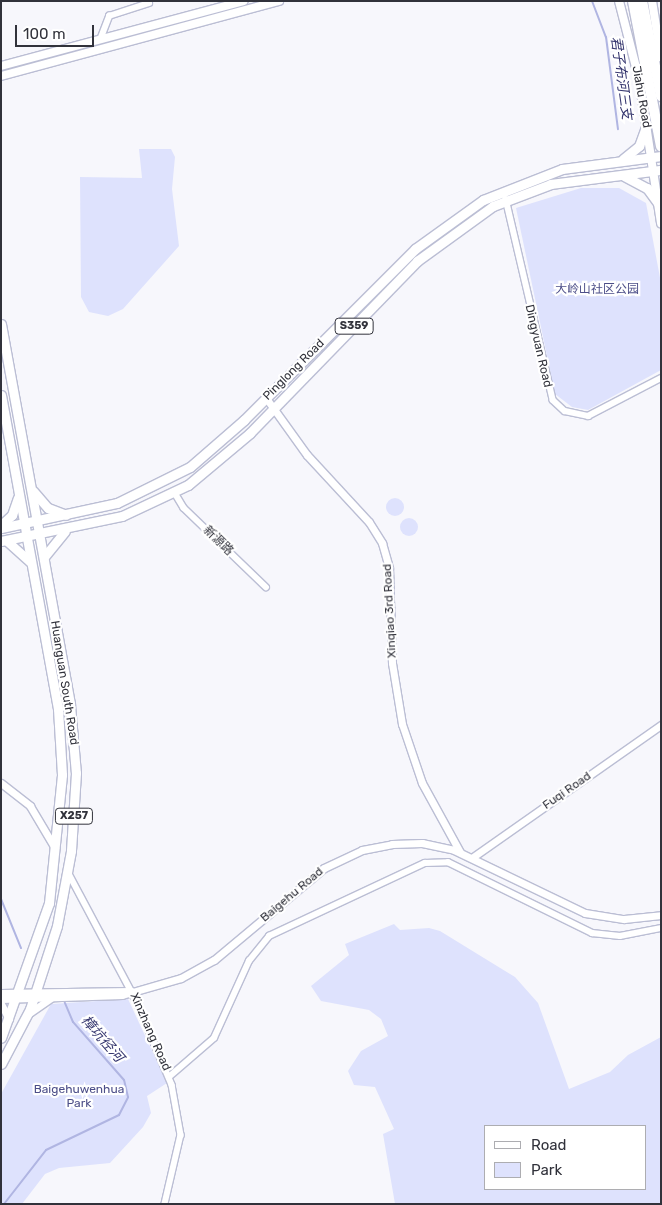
<!DOCTYPE html>
<html>
<head>
<meta charset="utf-8">
<style>
	body { margin:0 }
	#map { position:relative; width:662px; height:1205px; overflow:hidden; background:#f7f7fc; font-family:Rubik,"Noto Sans SC",sans-serif }
	div>[style] { position:absolute }
	[style*='--x'] { left:calc(var(--x)*1px); top:calc(var(--y)*1px); width:calc(var(--w)*1px); rotate:calc(var(--a)*1deg) }
	.green>* { inset:0; background:#dee2fd }
	.round { border-radius:50% }
	.stream>* { height:2px; margin:-1px; padding:0 1px; transform-origin:1px; border-radius:1px; background:#b0b5e2 }
	.roads { filter:drop-shadow(1px 0 #bbbed4) drop-shadow(-1px 0 #bbbed4) drop-shadow(0 1px #bbbed4) drop-shadow(0 -1px #bbbed4) }
	.minor>* { height:5.5px; margin:-2.75px; padding:0 2.75px; transform-origin:2.75px; border-radius:2.75px; background:#fff }
	.tertiary>* { height:7px; margin:-3.5px; padding:0 3.5px; transform-origin:3.5px; border-radius:3.5px; background:#fff }
	.secondary>* { height:8px; margin:-4px; padding:0 4px; transform-origin:4px; border-radius:4px; background:#fff }
	.primary>* { height:9px; margin:-4.5px; padding:0 4.5px; transform-origin:4.5px; border-radius:4.5px; background:#fff }
	.motorway>* { height:10px; margin:-5px; padding:0 5px; transform-origin:5px; border-radius:5px; background:#fff }
	span { translate:-50% -50%; white-space:nowrap; text-align:center; line-height:1.15; -webkit-text-stroke:4.5px #fff; paint-order:stroke }
	.shield-label span { padding:1px 4px; background:#fff; border:1px solid; border-radius:4px; -webkit-text-stroke-width:0 }
	.shield-label { font-size:11px; color:#31323b; font-weight:700 }
	.street-label { font-size:12px; color:#31323b }
	.park-label { font-size:12px; color:#4c4e88 }
	.water-label { font-size:14px; color:#36376f; font-style:italic }
	.frame { position:absolute; inset:0; border:2px solid #31323b; pointer-events:none }
	.legend { position:absolute; left:484px; top:1125px; width:162px; height:65px; box-sizing:border-box; background:#fff; border:1px solid #adadb1; margin:0; padding:6px 9px; list-style:none; font-size:15px; color:#31323b }
	.legend li { display:flex; align-items:center; gap:10px; height:25px }
	.legend b { width:25px; border:1px solid #adadb1 }
	.scale { position:absolute; left:15px; top:25px; width:79px; height:22px; box-sizing:border-box; border:2px solid #31323b; border-top:0; padding-left:6px; font-size:15px; line-height:18px; white-space:nowrap; color:#31323b; -webkit-text-stroke:4px #fff; paint-order:stroke }
</style>
</head>
<body>
<div id="map">
	<div class="green">
		<i style="clip-path:polygon(139px 149px,171px 149px,175px 157px,172px 189px,179px 246px,123px 309px,108px 316px,89px 312px,81px 297px,80px 177px,142px 178px)"></i>
		<i style="clip-path:polygon(581px 188px,619px 188px,646px 203px,661px 283px,661px 370px,588px 410px,572px 407px,555px 394px,516px 208px)"></i>
		<i class="round" style="left:386px;top:498px;width:18px;height:18px"></i>
		<i class="round" style="left:400px;top:518px;width:18px;height:18px"></i>
		<i style="clip-path:polygon(evenodd,394px 924px,400px 930px,429px 928px,440px 931px,515px 977px,538px 1003px,569px 1089px,610px 1072px,628px 1055px,661px 1037px,661px 1204px,395px 1204px,383px 1134px,394px 1129px,375px 1087px,354px 1085px,348px 1071px,361px 1051px,388px 1036px,381px 1019px,369px 1010px,321px 1001px,311px 986px,349px 955px,345px 944px,394px 924px,646px 1126px,646px 1189px,486px 1189px,486px 1126px,646px 1126px)"></i>
		<i style="clip-path:polygon(128px 999px,167px 1083px,147px 1096px,151px 1113px,143px 1127px,110px 1163px,59px 1168px,45px 1174px,22px 1204px,1px 1204px,1px 1094px,51px 1004px)"></i>
	</div>
	<div class="stream">
		<i style="--x:592;--y:1;--w:39;--a:69"></i>
		<i style="--x:606;--y:37;--w:93;--a:82.6"></i>
		<i style="--x:1;--y:899;--w:53;--a:67.8"></i>
		<i style="--x:4;--y:1204;--w:68;--a:-52.1"></i>
		<i style="--x:46;--y:1150;--w:81;--a:-25.6"></i>
		<i style="--x:119;--y:1115;--w:20;--a:-63"></i>
		<i style="--x:128;--y:1097;--w:17;--a:-103"></i>
		<i style="--x:124;--y:1080;--w:77;--a:-131.3"></i>
		<i style="--x:73;--y:1022;--w:21;--a:-113"></i>
	</div>
	<div class="roads">
		<div class="minor">
			<i style="--x:100;--y:40;--w:26;--a:-69"></i>
			<i style="--x:109;--y:16;--w:42;--a:-18"></i>
			<i style="--x:506;--y:199;--w:206;--a:76.8"></i>
			<i style="--x:553;--y:400;--w:16;--a:43"></i>
			<i style="--x:565;--y:411;--w:24;--a:12"></i>
			<i style="--x:588;--y:416;--w:82;--a:-27.5"></i>
			<i style="--x:175;--y:493;--w:17;--a:59"></i>
			<i style="--x:184;--y:508;--w:114;--a:43.9"></i>
			<i style="--x:68;--y:872;--w:147;--a:62"></i>
			<i style="--x:137;--y:1002;--w:90;--a:67.1"></i>
			<i style="--x:172;--y:1085;--w:51;--a:79.8"></i>
			<i style="--x:181;--y:1135;--w:71;--a:103.1"></i>
			<i style="--x:170;--y:1076;--w:58;--a:-40.8"></i>
			<i style="--x:214;--y:1038;--w:85;--a:-65.6"></i>
			<i style="--x:249;--y:961;--w:32;--a:-51"></i>
			<i style="--x:269;--y:936;--w:172;--a:-25.1"></i>
			<i style="--x:425;--y:863;--w:23;--a:-2"></i>
			<i style="--x:448;--y:862;--w:161;--a:26.2"></i>
			<i style="--x:592;--y:933;--w:28;--a:6"></i>
			<i style="--x:620;--y:936;--w:42;--a:-11"></i>
		</div>
		<div class="tertiary">
			<i style="--x:266;--y:398;--w:70;--a:54.3"></i>
			<i style="--x:307;--y:455;--w:91;--a:47.2"></i>
			<i style="--x:369;--y:522;--w:25;--a:58"></i>
			<i style="--x:382;--y:543;--w:26;--a:74"></i>
			<i style="--x:389;--y:568;--w:95;--a:88.2"></i>
			<i style="--x:392;--y:663;--w:62;--a:80.7"></i>
			<i style="--x:402;--y:724;--w:62;--a:71.3"></i>
			<i style="--x:422;--y:783;--w:79;--a:61.2"></i>
			<i style="--x:1;--y:783;--w:37;--a:38"></i>
			<i style="--x:30;--y:806;--w:49;--a:59.2"></i>
			<i style="--x:473;--y:857;--w:230;--a:-35.1"></i>
			<i style="--x:1;--y:993;--w:130;--a:-0.9"></i>
			<i style="--x:1;--y:999;--w:121;--a:-1.9"></i>
			<i style="--x:122;--y:995;--w:61;--a:-16.1"></i>
			<i style="--x:181;--y:978;--w:38;--a:-29"></i>
			<i style="--x:214;--y:960;--w:143;--a:-39.9"></i>
			<i style="--x:324;--y:868;--w:42;--a:-25.3"></i>
			<i style="--x:362;--y:850;--w:31;--a:-11"></i>
			<i style="--x:392;--y:844;--w:30;--a:-2"></i>
			<i style="--x:422;--y:843;--w:33;--a:12"></i>
			<i style="--x:454;--y:850;--w:145;--a:25.7"></i>
			<i style="--x:585;--y:913;--w:39;--a:9"></i>
			<i style="--x:624;--y:919;--w:37;--a:-6"></i>
			<i style="--x:1;--y:1004;--w:17;--a:62"></i>
			<i style="--x:28;--y:1014;--w:29;--a:-35"></i>
		</div>
		<div class="secondary">
			<i style="--x:619;--y:1;--w:81;--a:75.6"></i>
			<i style="--x:639;--y:79;--w:146;--a:81.3"></i>
			<i style="--x:652;--y:1;--w:57;--a:80.9"></i>
			<i style="--x:1;--y:66;--w:251;--a:-15"></i>
			<i style="--x:1;--y:76;--w:288;--a:-15.1"></i>
		</div>
		<div class="primary">
			<i style="--x:623;--y:159;--w:21;--a:-39"></i>
			<i style="--x:639;--y:146;--w:20;--a:-70"></i>
			<i style="--x:624;--y:176;--w:26;--a:28"></i>
			<i style="--x:647;--y:188;--w:19;--a:54"></i>
			<i style="--x:1;--y:324;--w:387;--a:79.7"></i>
			<i style="--x:70;--y:705;--w:68;--a:85"></i>
			<i style="--x:76;--y:773;--w:78;--a:93.7"></i>
			<i style="--x:71;--y:851;--w:76;--a:100.6"></i>
			<i style="--x:57;--y:926;--w:87;--a:108"></i>
			<i style="--x:30;--y:1009;--w:62;--a:117.8"></i>
			<i style="--x:1;--y:395;--w:319;--a:79.7"></i>
			<i style="--x:58;--y:709;--w:66;--a:86.5"></i>
			<i style="--x:62;--y:775;--w:129;--a:95.8"></i>
			<i style="--x:49;--y:903;--w:143;--a:109.6"></i>
			<i style="--x:33;--y:491;--w:23;--a:49"></i>
			<i style="--x:48;--y:508;--w:19;--a:21"></i>
			<i style="--x:1;--y:525;--w:15;--a:-42"></i>
			<i style="--x:12;--y:515;--w:18;--a:-71"></i>
			<i style="--x:1;--y:528;--w:119;--a:-12.2"></i>
			<i style="--x:117;--y:503;--w:81;--a:-26.3"></i>
			<i style="--x:190;--y:467;--w:72;--a:-41"></i>
			<i style="--x:244;--y:420;--w:242;--a:-45"></i>
			<i style="--x:415;--y:249;--w:84;--a:-35.8"></i>
			<i style="--x:483;--y:200;--w:85;--a:-21.4"></i>
			<i style="--x:562;--y:169;--w:100;--a:-7.5"></i>
			<i style="--x:1;--y:541;--w:124;--a:-11.7"></i>
			<i style="--x:122;--y:516;--w:73;--a:-25.2"></i>
			<i style="--x:188;--y:485;--w:81;--a:-40"></i>
			<i style="--x:250;--y:433;--w:240;--a:-45.8"></i>
			<i style="--x:417;--y:261;--w:94;--a:-35.9"></i>
			<i style="--x:493;--y:206;--w:62;--a:-20.8"></i>
			<i style="--x:551;--y:184;--w:111;--a:-7.3"></i>
			<i style="--x:7;--y:541;--w:31;--a:42"></i>
			<i style="--x:44;--y:557;--w:33;--a:-51"></i>
		</div>
		<div class="motorway">
			<i style="--x:633;--y:1;--w:148;--a:79.1"></i>
			<i style="--x:642;--y:1;--w:97;--a:78.7"></i>
		</div>
	</div>
	<div class="shield-label">
		<span style="left:354px;top:326px">S359</span>
		<span style="left:74px;top:816px">X257</span>
	</div>
	<div class="street-label">
		<span style="left:641px;top:97px;rotate:80deg">Jiahu Road</span>
		<span style="left:538px;top:346px;rotate:77deg">Dingyuan Road</span>
		<span style="left:294px;top:370px;rotate:-45deg">Pinglong Road</span>
		<span style="left:218px;top:541px;rotate:44deg">新源路</span>
		<span style="left:390px;top:611px;rotate:-93deg">Xinqiao 3rd Road</span>
		<span style="left:64px;top:683px;rotate:81deg">Huanguan South Road</span>
		<span style="left:567px;top:791px;rotate:-35deg">Fuqi Road</span>
		<span style="left:292px;top:895px;rotate:-40deg">Baigehu Road</span>
		<span style="left:150px;top:1032px;rotate:66deg">Xinzhang Road</span>
	</div>
	<div class="park-label">
		<span style="left:597px;top:290px">大岭山社区公园</span>
		<span style="left:79px;top:1097px">Baigehuwenhua<br>Park</span>
	</div>
	<div class="water-label">
		<span style="left:621px;top:78px;rotate:82deg">君子布河三支</span>
		<span style="left:102px;top:1039px;rotate:49deg">樟坑径河</span>
	</div>
	<div class="frame"></div>
	<ul class="legend">
	<li><b style="height:6px;background:#fff"></b>Road</li>
	<li><b style="height:14px;background:#dee2fd"></b>Park</li>
	</ul>
	<div class="scale">100 m</div>
</div>
</body>
</html>
